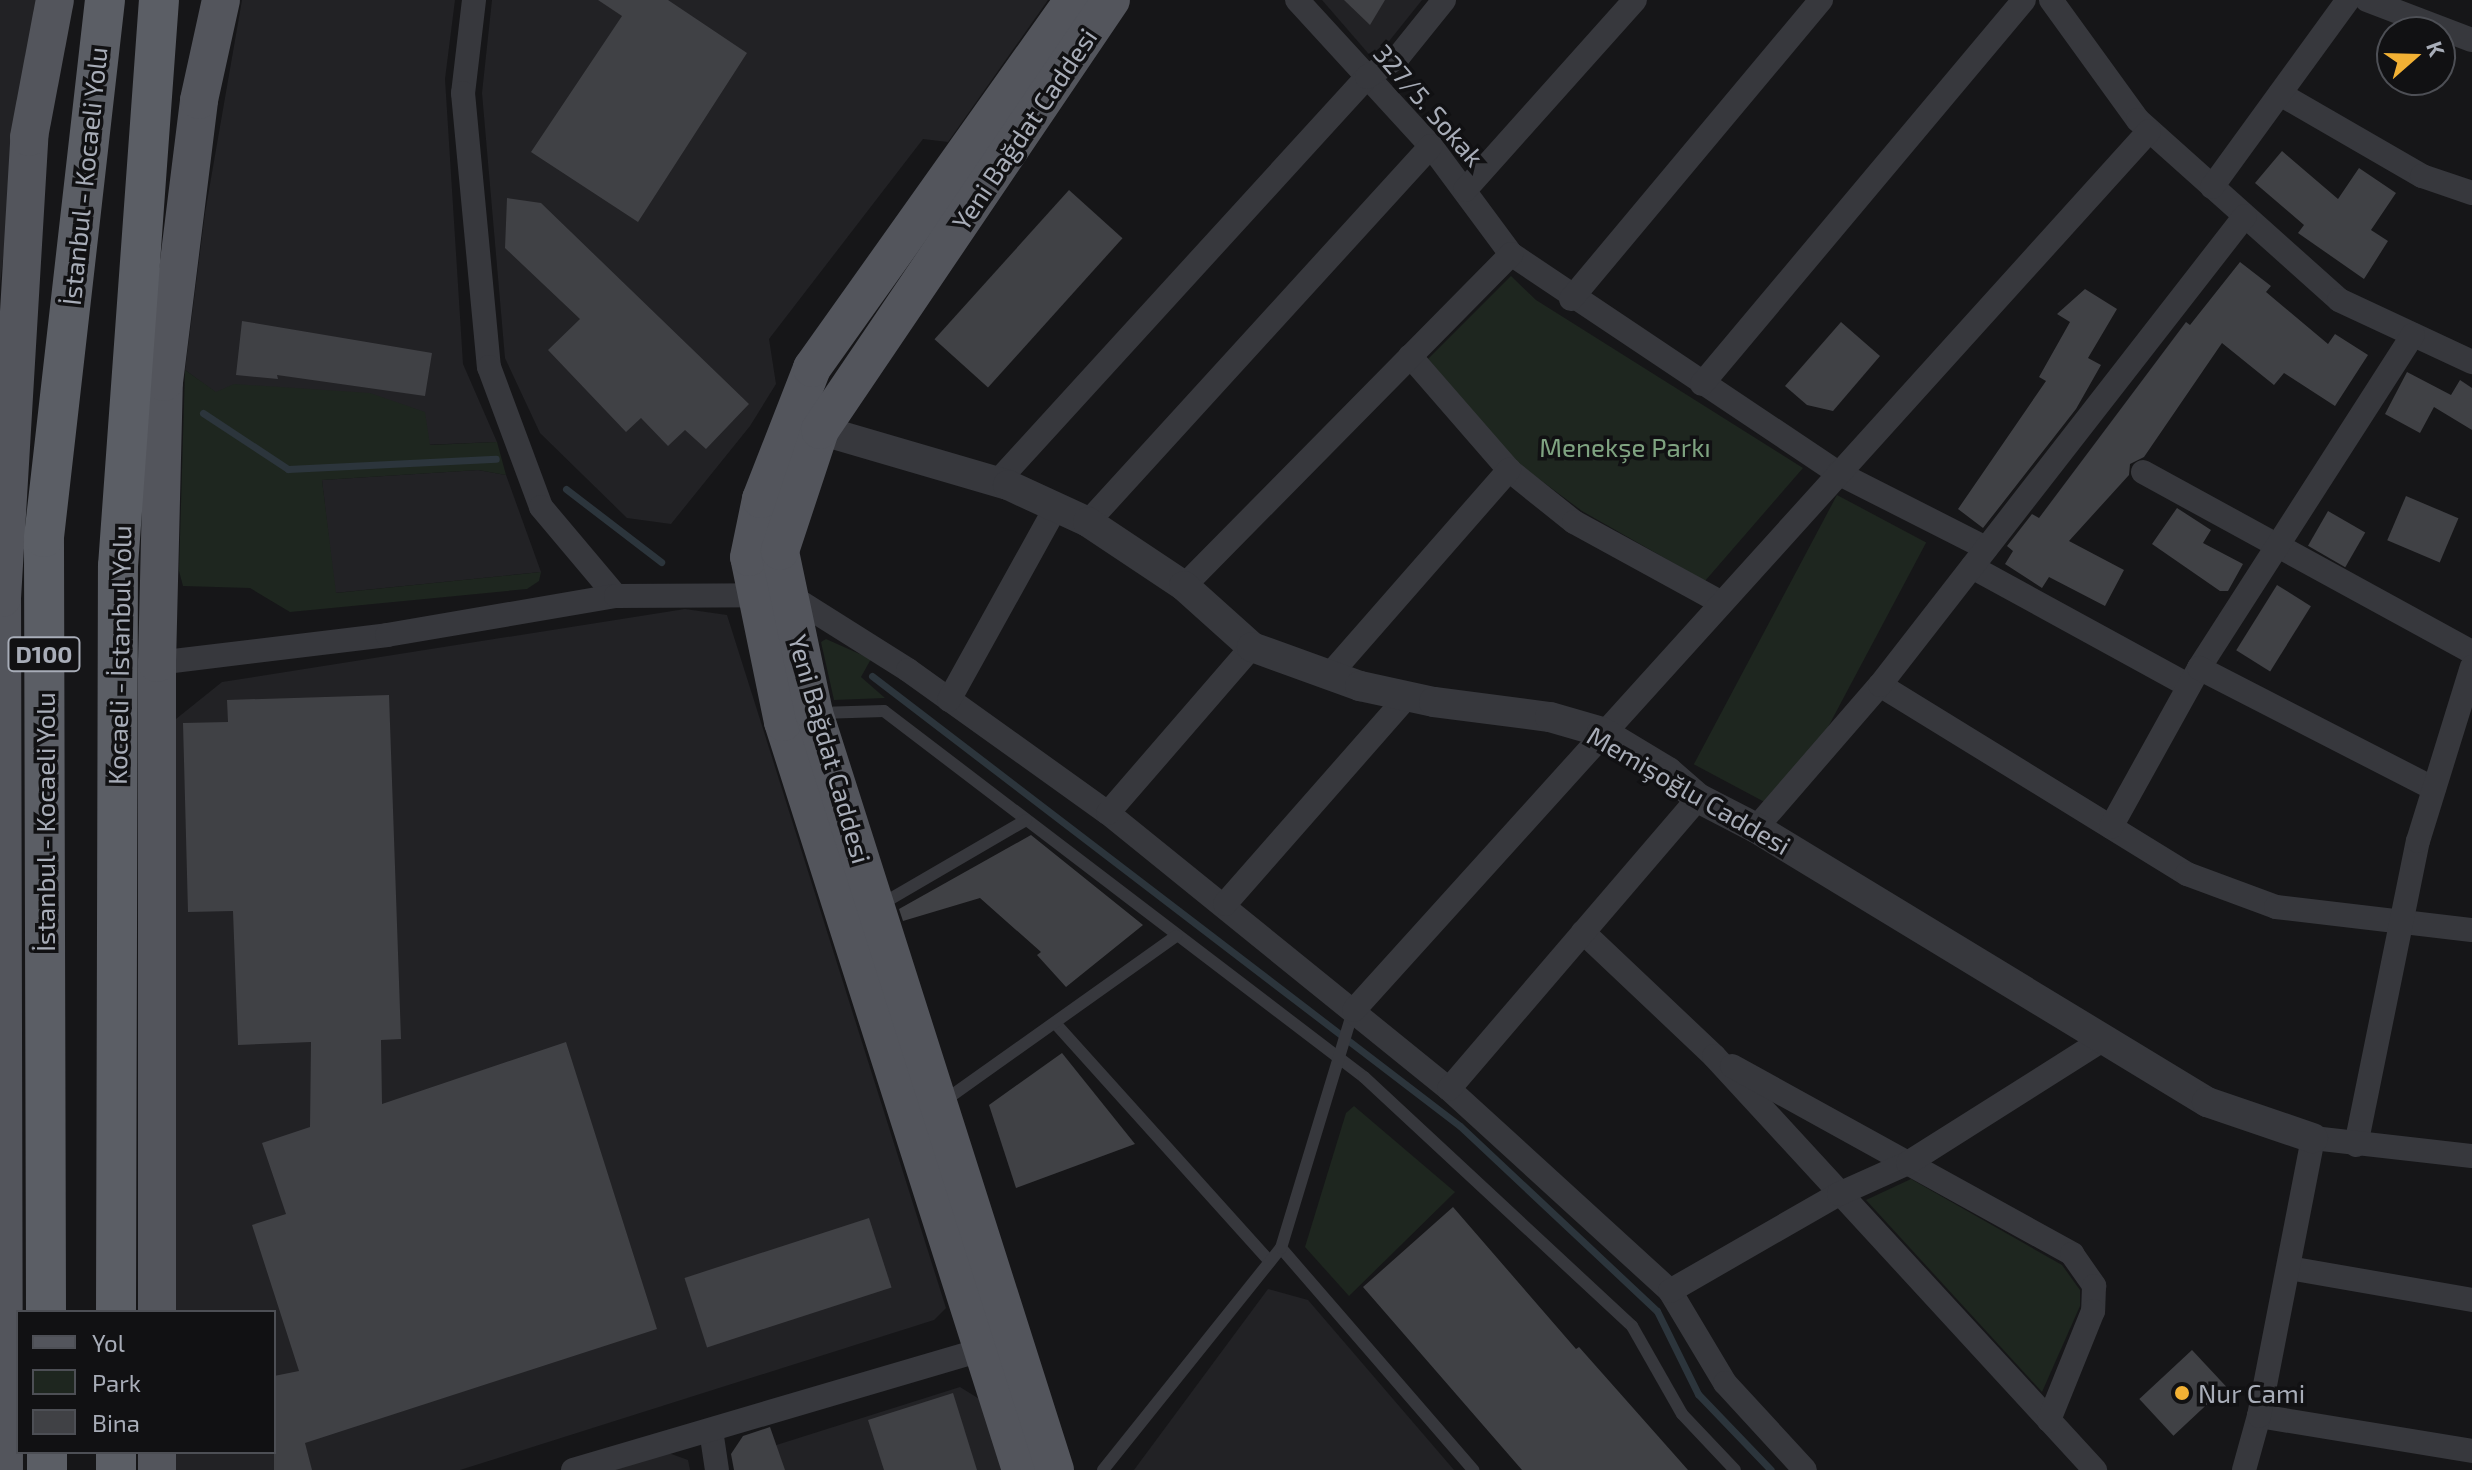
<!DOCTYPE html>
<html>
<head>
<meta charset="utf-8">
<style>
	body { margin:0 }
	#map { position:relative; width:2472px; height:1470px; overflow:hidden; background:#161618; font-family:"Exo 2",sans-serif }
	div>[style] { position:absolute }
	[style*='--x'] { left:calc(var(--x)*1px); top:calc(var(--y)*1px); width:calc(var(--w)*1px); rotate:calc(var(--a)*1deg) }
	.built>* { inset:0; background:#222225 }
	.green>* { inset:0; background:#1e261f; transform-origin:0 0 }
	.stream>* { height:7px; margin:-3.5px; padding:0 3.5px; transform-origin:3.5px; border-radius:3.5px; background:#2c353c }
	.building>* { inset:0; background:#404145; transform-origin:0 0 }
	.service>* { height:12px; margin:-6px; padding:0 6px; transform-origin:6px; border-radius:6px; background:#37383d }
	.minor>* { height:24px; margin:-12px; padding:0 12px; transform-origin:12px; border-radius:12px; background:#37383d }
	.tertiary>* { height:30px; margin:-15px; padding:0 15px; transform-origin:15px; border-radius:15px; background:#37383d }
	.primary>* { height:38px; margin:-19px; padding:0 19px; transform-origin:19px; border-radius:19px; background:#53555c }
	.trunk>* { height:40px; margin:-20px; padding:0 20px; transform-origin:20px; border-radius:20px; background:#5b5e65 }
	.dots>* { width:22px; height:22px; translate:-50% -50%; box-sizing:border-box; border:4px solid #111113; border-radius:50% }
	span { translate:-50% -50%; white-space:nowrap; text-align:center; line-height:1.15; -webkit-text-stroke:7px #111113; paint-order:stroke }
	.shield-label span { padding:2px 6px; background:#111113; border:2px solid; border-radius:6px; -webkit-text-stroke-width:0 }
	.shield-label { font-size:24px; color:#a8adb8; font-weight:700 }
	.street-label { font-size:26px; color:#a8adb8 }
	.park-label { font-size:26px; color:#7fa381 }
	.poi-label { font-size:26px; color:#a8adb8 }
	.left { translate:0 -50%; text-align:left }
	.legend { position:absolute; left:16px; top:1310px; width:260px; height:144px; box-sizing:border-box; background:#111113; border:2px solid #4d4f55; margin:0; padding:10px 14px; list-style:none; font-size:24px; color:#a8adb8 }
	.legend li { display:flex; align-items:center; gap:16px; height:40px }
	.legend b { width:40px; border:2px solid #4d4f55 }
	.north { position:absolute; left:2376px; top:16px; width:80px; height:80px; box-sizing:border-box; background:#111113; border:2px solid #4d4f55; border-radius:50%; rotate:70deg; font-size:22px; font-weight:700; line-height:32px; text-align:center; color:#a8adb8 }
	.north::after { content:''; display:block; margin:auto; width:28px; height:36px; background:#f2b134; clip-path:polygon(50% 0,100% 100%,50% 72%,0 100%) }
</style>
</head>
<body>
<div id="map">
	<div class="built">
		<i style="clip-path:polygon(0 0,39px 0,26px 58px,0 285px)"></i>
		<i style="clip-path:polygon(242px 0,455px 0,445px 79px,463px 364px,497px 442px,294px 450px,185px 370px,205px 213px)"></i>
		<i style="clip-path:polygon(492px 0,1048px 0,948px 142px,923px 139px,769px 339px,776px 384px,750px 426px,671px 524px,627px 518px,540px 433px,505px 358px,482px 93px)"></i>
		<i style="clip-path:polygon(1322px 0,1422px 0,1374px 60px)"></i>
		<i style="clip-path:polygon(478px 470px,506px 475px,541px 572px,335px 593px,322px 480px)"></i>
		<i style="clip-path:polygon(685px 609px,727px 615px,946px 1308px,934px 1320px,460px 1470px,176px 1470px,175px 1452px,274px 1452px,274px 1312px,175px 1312px,171px 723px,222px 682px)"></i>
		<i style="clip-path:polygon(1268px 1289px,1308px 1300px,1454px 1470px,1134px 1470px)"></i>
		<i style="clip-path:polygon(960px 1387px,981px 1400px,1005px 1470px,754px 1470px,767px 1448px)"></i>
		<i style="clip-path:polygon(663px 1451px,688px 1460px,690px 1470px,602px 1470px)"></i>
	</div>
	<div class="green">
		<i style="clip-path:polygon(1511px 276px,1536px 300px,1803px 468px,1705px 581px,1582px 511px,1515px 461px,1428px 359px)"></i>
		<i style="clip-path:polygon(185px 370px,216px 392px,234px 384px,370px 393px,425px 412px,430px 445px,497px 442px,506px 475px,478px 470px,322px 480px,336px 593px,541px 572px,539px 581px,527px 589px,290px 612px,250px 588px,183px 586px,179px 571px)"></i>
		<i style="left:1837px;top:495px;width:101px;height:305px;rotate:28deg"></i>
		<i style="clip-path:polygon(826px 639px,871px 659px,861px 677px,885px 698px,834px 700px,821px 642px)"></i>
		<i style="clip-path:polygon(1354px 1106px,1455px 1192px,1349px 1296px,1305px 1247px,1346px 1113px)"></i>
		<i style="clip-path:polygon(1911px 1179px,2062px 1265px,2080px 1290px,2080px 1306px,2042px 1392px,1866px 1200px)"></i>
	</div>
	<div class="stream">
		<i style="--x:203;--y:413;--w:102;--a:33.4"></i>
		<i style="--x:288;--y:469;--w:208;--a:-2.8"></i>
		<i style="--x:566;--y:489;--w:120;--a:37.5"></i>
		<i style="--x:872;--y:676;--w:740;--a:37.43"></i>
		<i style="--x:1460;--y:1126;--w:270;--a:43.2"></i>
		<i style="--x:1657;--y:1311;--w:93;--a:63.7"></i>
		<i style="--x:1698;--y:1394;--w:105;--a:46.2"></i>
	</div>
	<div class="building">
		<i style="clip-path:polygon(598px 0,668px 0,747px 53px,638px 222px,531px 152px,622px 16px)"></i>
		<i style="clip-path:polygon(1344px 0,1385px 0,1370px 25px)"></i>
		<i style="clip-path:polygon(2282px 151px,2338px 199px,2359px 168px,2396px 193px,2371px 230px,2388px 241px,2364px 279px,2298px 233px,2304px 225px,2255px 183px)"></i>
		<i style="left:1069px;top:190px;width:72px;height:201px;rotate:42deg"></i>
		<i style="clip-path:polygon(507px 198px,541px 203px,749px 404px,706px 449px,685px 430px,668px 446px,641px 418px,626px 432px,548px 350px,580px 319px,505px 248px)"></i>
		<i style="clip-path:polygon(2240px 262px,2271px 286px,2266px 292px,2328px 344px,2335px 334px,2368px 355px,2335px 406px,2284px 373px,2274px 385px,2222px 343px,2144px 457px,2130px 464px,2129px 475px,2069px 541px,2124px 570px,2105px 606px,2049px 577px,2042px 588px,2005px 564px,2013px 551px,2007px 546px,2032px 514px,2039px 518px,2186px 322px,2190px 325px)"></i>
		<i style="clip-path:polygon(2085px 289px,2117px 309px,2088px 358px,2101px 365px,2076px 409px,1983px 528px,1958px 509px,2046px 381px,2039px 377px,2070px 322px,2057px 314px)"></i>
		<i style="clip-path:polygon(242px 321px,432px 353px,425px 396px,277px 375px,278px 379px,236px 375px)"></i>
		<i style="clip-path:polygon(1841px 322px,1880px 356px,1833px 411px,1807px 405px,1785px 386px)"></i>
		<i style="clip-path:polygon(2407px 372px,2451px 395px,2460px 380px,2472px 388px,2472px 430px,2434px 407px,2420px 433px,2385px 414px)"></i>
		<i style="left:2406px;top:496px;width:57px;height:48px;rotate:23deg"></i>
		<i style="clip-path:polygon(2177px 508px,2211px 530px,2203px 543px,2243px 564px,2228px 591px,2220px 591px,2152px 544px)"></i>
		<i style="left:2328px;top:511px;width:43px;height:40px;rotate:30deg"></i>
		<i style="left:2277px;top:585px;width:40px;height:77px;rotate:32deg"></i>
		<i style="clip-path:polygon(389px 695px,401px 1039px,381px 1040px,382px 1104px,566px 1042px,657px 1329px,305px 1443px,312px 1470px,274px 1470px,274px 1376px,299px 1371px,252px 1225px,286px 1214px,262px 1143px,310px 1127px,311px 1042px,238px 1045px,233px 911px,188px 912px,183px 723px,228px 722px,227px 700px)"></i>
		<i style="clip-path:polygon(1031px 835px,1143px 925px,1066px 987px,1037px 955px,1041px 952px,980px 898px,903px 921px,899px 909px)"></i>
		<i style="clip-path:polygon(1062px 1053px,1135px 1144px,1016px 1188px,989px 1105px)"></i>
		<i style="clip-path:polygon(1453px 1207px,1576px 1349px,1579px 1347px,1688px 1470px,1522px 1470px,1363px 1287px)"></i>
		<i style="left:869px;top:1218px;width:73px;height:194px;rotate:72deg"></i>
		<i style="left:2192px;top:1350px;width:50px;height:72px;rotate:47deg"></i>
		<i style="clip-path:polygon(953px 1393px,977px 1470px,884px 1470px,868px 1420px)"></i>
		<i style="clip-path:polygon(770px 1427px,785px 1470px,734px 1470px,731px 1454px,743px 1436px)"></i>
	</div>
	<div class="service">
		<i style="--x:819;--y:713;--w:65;--a:-1.8"></i>
		<i style="--x:884;--y:711;--w:604;--a:37.33"></i>
		<i style="--x:1364;--y:1077;--w:366;--a:42.9"></i>
		<i style="--x:1632;--y:1326;--w:101;--a:60.4"></i>
		<i style="--x:1682;--y:1414;--w:77;--a:46.6"></i>
		<i style="--x:880;--y:905;--w:169;--a:-30.2"></i>
		<i style="--x:1055;--y:1023;--w:321;--a:48"></i>
		<i style="--x:944;--y:1101;--w:285;--a:-35.4"></i>
		<i style="--x:1281;--y:1248;--w:294;--a:49.1"></i>
		<i style="--x:1103;--y:1470;--w:285;--a:-51.3"></i>
		<i style="--x:1281;--y:1248;--w:248;--a:-73.1"></i>
	</div>
	<div class="minor">
		<i style="--x:474;--y:0;--w:94;--a:96.7"></i>
		<i style="--x:463;--y:93;--w:275;--a:84.6"></i>
		<i style="--x:489;--y:367;--w:149;--a:69.6"></i>
		<i style="--x:541;--y:507;--w:116;--a:49.9"></i>
		<i style="--x:1297;--y:0;--w:198;--a:47.5"></i>
		<i style="--x:1431;--y:146;--w:134;--a:53.5"></i>
		<i style="--x:1511;--y:254;--w:394;--a:33.8"></i>
		<i style="--x:1838;--y:473;--w:166;--a:26.9"></i>
		<i style="--x:2051;--y:0;--w:148;--a:54.1"></i>
		<i style="--x:2138;--y:120;--w:270;--a:41.8"></i>
		<i style="--x:2339;--y:300;--w:147;--a:25"></i>
		<i style="--x:2367;--y:0;--w:112;--a:20.9"></i>
		<i style="--x:2280;--y:94;--w:164;--a:30"></i>
		<i style="--x:2422;--y:176;--w:53;--a:18.8"></i>
		<i style="--x:2212;--y:187;--w:231;--a:-54"></i>
		<i style="--x:1465;--y:190;--w:255;--a:-48.2"></i>
		<i style="--x:1571;--y:299;--w:390;--a:-50.1"></i>
		<i style="--x:1410;--y:356;--w:151;--a:49"></i>
		<i style="--x:1509;--y:470;--w:83;--a:38.7"></i>
		<i style="--x:1574;--y:522;--w:166;--a:28.7"></i>
		<i style="--x:1702;--y:384;--w:501;--a:-50.02"></i>
		<i style="--x:2143;--y:472;--w:375;--a:28.7"></i>
		<i style="--x:997;--y:482;--w:549;--a:-47.59"></i>
		<i style="--x:1367;--y:77;--w:38;--a:-33"></i>
		<i style="--x:1399;--y:56;--w:72;--a:-51.2"></i>
		<i style="--x:1088;--y:522;--w:509;--a:-47.63"></i>
		<i style="--x:1972;--y:567;--w:247;--a:28.7"></i>
		<i style="--x:1184;--y:586;--w:466;--a:-45.4"></i>
		<i style="--x:157;--y:663;--w:232;--a:-6.9"></i>
		<i style="--x:387;--y:635;--w:232;--a:-9.7"></i>
		<i style="--x:616;--y:596;--w:173;--a:-0.3"></i>
		<i style="--x:789;--y:595;--w:141;--a:32.2"></i>
		<i style="--x:908;--y:670;--w:246;--a:35.6"></i>
		<i style="--x:1108;--y:813;--w:439;--a:39"></i>
		<i style="--x:1449;--y:1089;--w:299;--a:42.4"></i>
		<i style="--x:1670;--y:1291;--w:107;--a:59.1"></i>
		<i style="--x:1725;--y:1383;--w:118;--a:47.4"></i>
		<i style="--x:2199;--y:668;--w:396;--a:-57.3"></i>
		<i style="--x:1332;--y:672;--w:269;--a:-48.8"></i>
		<i style="--x:1880;--y:685;--w:361;--a:31.6"></i>
		<i style="--x:2187;--y:874;--w:95;--a:20.3"></i>
		<i style="--x:2276;--y:907;--w:197;--a:6.7"></i>
		<i style="--x:949;--y:700;--w:221;--a:-61"></i>
		<i style="--x:1108;--y:813;--w:220;--a:-49.1"></i>
		<i style="--x:2111;--y:827;--w:182;--a:-61"></i>
		<i style="--x:2199;--y:668;--w:264;--a:27.2"></i>
		<i style="--x:1756;--y:828;--w:189;--a:-49.1"></i>
		<i style="--x:1880;--y:685;--w:594;--a:-52.11"></i>
		<i style="--x:1225;--y:904;--w:276;--a:-48.7"></i>
		<i style="--x:1583;--y:932;--w:180;--a:43.4"></i>
		<i style="--x:1714;--y:1056;--w:563;--a:47.38"></i>
		<i style="--x:1354;--y:1010;--w:1185;--a:-47.87"></i>
		<i style="--x:1732;--y:1066;--w:389;--a:28.9"></i>
		<i style="--x:2072;--y:1254;--w:39;--a:55"></i>
		<i style="--x:2094;--y:1286;--w:25;--a:92"></i>
		<i style="--x:2093;--y:1311;--w:118;--a:112"></i>
		<i style="--x:1449;--y:1089;--w:383;--a:-49.4"></i>
		<i style="--x:2356;--y:1145;--w:310;--a:-78.5"></i>
		<i style="--x:2418;--y:841;--w:182;--a:-72.8"></i>
		<i style="--x:2289;--y:1268;--w:186;--a:9.9"></i>
		<i style="--x:1670;--y:1291;--w:195;--a:-29.9"></i>
		<i style="--x:1839;--y:1194;--w:76;--a:-24.2"></i>
		<i style="--x:1908;--y:1163;--w:234;--a:-32.3"></i>
		<i style="--x:2259;--y:1416;--w:216;--a:9.3"></i>
		<i style="--x:711;--y:1430;--w:40;--a:81.5"></i>
		<i style="--x:573;--y:1470;--w:427;--a:-16.4"></i>
		<i style="--x:2244;--y:1470;--w:56;--a:-74.5"></i>
		<i style="--x:2259;--y:1416;--w:283;--a:-79"></i>
		<i style="--x:2313;--y:1138;--w:160;--a:6.5"></i>
	</div>
	<div class="tertiary">
		<i style="--x:820;--y:430;--w:196;--a:16.3"></i>
		<i style="--x:1008;--y:485;--w:88;--a:24.8"></i>
		<i style="--x:1088;--y:522;--w:115;--a:33.7"></i>
		<i style="--x:1184;--y:586;--w:91;--a:41.9"></i>
		<i style="--x:1252;--y:647;--w:115;--a:19.9"></i>
		<i style="--x:1360;--y:686;--w:76;--a:12.2"></i>
		<i style="--x:1434;--y:702;--w:117;--a:7.4"></i>
		<i style="--x:1550;--y:717;--w:54;--a:16.1"></i>
		<i style="--x:1602;--y:732;--w:77;--a:31.2"></i>
		<i style="--x:1668;--y:772;--w:40;--a:41"></i>
		<i style="--x:1698;--y:798;--w:65;--a:27.3"></i>
		<i style="--x:1756;--y:828;--w:528;--a:31.28"></i>
		<i style="--x:2207;--y:1102;--w:112;--a:18.8"></i>
	</div>
	<div class="primary">
		<i style="--x:157;--y:1312;--w:649;--a:-90"></i>
		<i style="--x:157;--y:663;--w:281;--a:-88.6"></i>
		<i style="--x:164;--y:382;--w:284;--a:-82.9"></i>
		<i style="--x:199;--y:100;--w:102;--a:-77.6"></i>
		<i style="--x:4;--y:1470;--w:872;--a:-90.13"></i>
		<i style="--x:2;--y:598;--w:462;--a:-86.6"></i>
		<i style="--x:29;--y:137;--w:139;--a:-79.3"></i>
		<i style="--x:157;--y:1470;--w:18;--a:-90"></i>
		<i style="--x:1021;--y:1470;--w:785;--a:-107.65"></i>
		<i style="--x:783;--y:722;--w:168;--a:-101.6"></i>
		<i style="--x:749;--y:557;--w:59;--a:-78.3"></i>
		<i style="--x:761;--y:499;--w:141;--a:-68.7"></i>
		<i style="--x:812;--y:368;--w:452;--a:-54.6"></i>
		<i style="--x:1055;--y:1470;--w:794;--a:-107.66"></i>
		<i style="--x:814;--y:713;--w:166;--a:-101.9"></i>
		<i style="--x:780;--y:551;--w:127;--a:-71.7"></i>
		<i style="--x:820;--y:430;--w:519;--a:-55.91"></i>
	</div>
	<div class="trunk">
		<i style="--x:46;--y:1312;--w:775;--a:-90.15"></i>
		<i style="--x:44;--y:537;--w:540;--a:-83.52"></i>
		<i style="--x:116;--y:1312;--w:746;--a:-89.85"></i>
		<i style="--x:118;--y:566;--w:567;--a:-85.86"></i>
		<i style="--x:47;--y:1452;--w:18;--a:90"></i>
		<i style="--x:116;--y:1470;--w:18;--a:-90"></i>
	</div>
	<div class="dots">
		<i style="left:2182px;top:1393px;background:#f2b134"></i>
	</div>
	<div class="shield-label">
		<span style="left:44px;top:654px">D100</span>
	</div>
	<div class="street-label">
		<span style="left:1429px;top:105px;rotate:49deg">327/5. Sokak</span>
		<span style="left:1024px;top:129px;rotate:-56deg">Yeni Bağdat Caddesi</span>
		<span style="left:84px;top:176px;rotate:-84deg">İstanbul - Kocaeli Yolu</span>
		<span style="left:119px;top:655px;rotate:-89deg">Kocaeli - İstanbul Yolu</span>
		<span style="left:830px;top:749px;rotate:74deg">Yeni Bağdat Caddesi</span>
		<span style="left:1689px;top:790px;rotate:30deg">Memişoğlu Caddesi</span>
		<span style="left:45px;top:822px;rotate:-90deg">İstanbul - Kocaeli Yolu</span>
	</div>
	<div class="park-label">
		<span style="left:1625px;top:447px">Menekşe Parkı</span>
	</div>
	<div class="poi-label">
		<span class="left" style="left:2198px;top:1393px">Nur Cami</span>
	</div>
	<ul class="legend">
	<li><b style="height:10px;background:#53555c"></b>Yol</li>
	<li><b style="height:22px;background:#1e261f"></b>Park</li>
	<li><b style="height:22px;background:#404145"></b>Bina</li>
	</ul>
	<div class="north">K</div>
</div>
</body>
</html>
